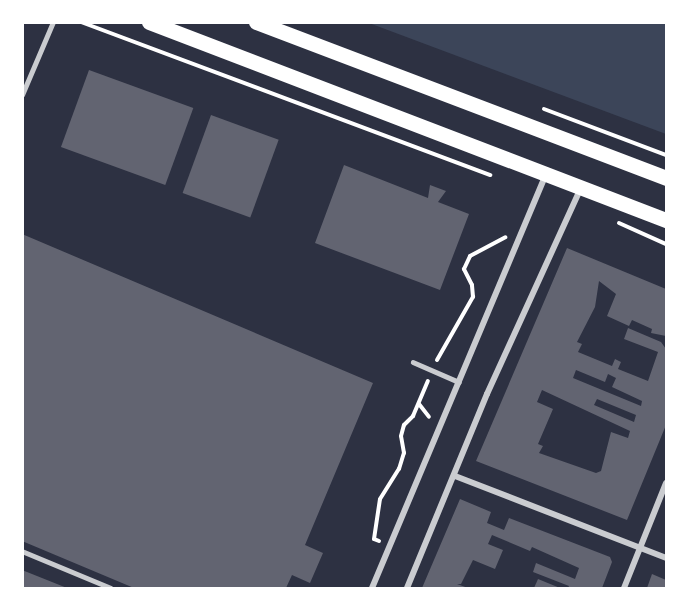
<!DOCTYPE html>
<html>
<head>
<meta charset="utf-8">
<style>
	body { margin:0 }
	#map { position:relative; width:689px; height:611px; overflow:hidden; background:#2d3142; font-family:Manrope,sans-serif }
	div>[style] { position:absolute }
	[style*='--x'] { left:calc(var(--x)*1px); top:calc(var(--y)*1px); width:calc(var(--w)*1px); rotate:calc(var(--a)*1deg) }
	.green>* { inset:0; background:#3c4559 }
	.building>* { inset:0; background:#626471; transform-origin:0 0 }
	.path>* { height:4px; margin:-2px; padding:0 2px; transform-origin:2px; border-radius:2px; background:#fff }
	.service>* { height:4.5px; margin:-2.25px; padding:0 2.25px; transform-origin:2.25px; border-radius:2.25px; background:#caccd0 }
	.minor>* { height:6px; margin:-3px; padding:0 3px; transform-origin:3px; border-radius:3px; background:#caccd0 }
	.primary>* { height:15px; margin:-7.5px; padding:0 7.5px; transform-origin:7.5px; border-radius:7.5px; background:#fff }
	span { translate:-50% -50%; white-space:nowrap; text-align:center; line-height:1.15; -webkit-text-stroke:6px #fff; paint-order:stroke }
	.frame { position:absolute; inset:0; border:24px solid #fff; pointer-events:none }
</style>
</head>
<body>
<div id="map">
	<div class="green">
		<i style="clip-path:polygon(369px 23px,666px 23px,666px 134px)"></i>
	</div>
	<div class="building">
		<i style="left:89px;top:70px;width:111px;height:82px;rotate:20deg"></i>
		<i style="left:211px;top:115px;width:72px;height:83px;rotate:20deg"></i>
		<i style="clip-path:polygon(344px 165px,428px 198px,430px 185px,446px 191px,438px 202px,469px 214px,440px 290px,315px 243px)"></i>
		<i style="clip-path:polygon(22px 234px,373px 383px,305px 545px,323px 553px,310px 583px,292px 575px,286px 588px,134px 588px,22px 541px)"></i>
		<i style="clip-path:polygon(evenodd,567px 248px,666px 289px,666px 336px,651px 333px,652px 329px,632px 320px,629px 326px,607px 316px,616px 294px,599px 281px,595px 307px,577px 342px,582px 344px,578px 352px,612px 366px,615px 359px,621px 362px,618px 369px,648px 381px,658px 352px,624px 339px,628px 328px,661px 342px,666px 349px,666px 425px,627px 520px,476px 461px,567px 248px,576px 370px,605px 382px,608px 374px,616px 378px,612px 387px,642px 401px,641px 406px,573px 378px,576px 370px,567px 248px,542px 390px,630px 431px,628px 438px,611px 432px,601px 471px,596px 473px,539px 453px,543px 446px,538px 444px,553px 409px,537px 402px,542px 390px,567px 248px,597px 399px,636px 415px,634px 422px,594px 405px,597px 399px)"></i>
		<i style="clip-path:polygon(460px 499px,491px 512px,487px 523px,504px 530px,509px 518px,610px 557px,612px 562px,602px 588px,568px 588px,569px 586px,533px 572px,536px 563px,575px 579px,579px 568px,532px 547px,530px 551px,492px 535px,488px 544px,503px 550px,495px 569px,473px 560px,461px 584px,457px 584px,468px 588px,422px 588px)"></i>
		<i style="clip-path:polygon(22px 570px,67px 588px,22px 588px)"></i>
		<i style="clip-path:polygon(652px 574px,666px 580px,666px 588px,647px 588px)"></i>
		<i style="clip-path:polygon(538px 579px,560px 588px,534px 588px)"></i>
	</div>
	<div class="path">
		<i style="--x:81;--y:22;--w:437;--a:20.5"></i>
		<i style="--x:544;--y:109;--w:130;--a:20.7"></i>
		<i style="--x:619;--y:223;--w:51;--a:24.1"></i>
		<i style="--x:437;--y:360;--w:73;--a:-60.3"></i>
		<i style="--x:473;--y:297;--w:12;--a:-95"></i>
		<i style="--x:472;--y:285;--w:18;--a:-117"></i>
		<i style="--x:464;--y:269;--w:14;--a:-65"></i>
		<i style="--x:470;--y:256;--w:40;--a:-28"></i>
		<i style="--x:419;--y:404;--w:16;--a:52"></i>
		<i style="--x:379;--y:541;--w:5;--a:-158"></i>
		<i style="--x:374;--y:539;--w:40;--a:-81.5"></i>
		<i style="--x:380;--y:499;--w:36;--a:-58"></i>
		<i style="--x:399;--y:469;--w:17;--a:-73"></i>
		<i style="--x:404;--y:453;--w:17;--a:-100"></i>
		<i style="--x:401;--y:436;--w:11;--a:-75"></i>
		<i style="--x:404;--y:425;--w:13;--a:-45"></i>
		<i style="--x:413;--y:416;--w:38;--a:-67"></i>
	</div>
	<div class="service">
		<i style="--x:22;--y:95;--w:79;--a:-67"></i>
		<i style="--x:413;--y:362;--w:50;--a:23.5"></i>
		<i style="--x:22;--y:551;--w:96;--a:22.6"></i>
	</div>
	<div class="minor">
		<i style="--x:455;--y:476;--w:226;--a:21.2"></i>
		<i style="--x:372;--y:588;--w:448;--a:-67.2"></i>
		<i style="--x:407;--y:588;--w:210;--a:-67.6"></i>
		<i style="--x:487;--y:394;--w:226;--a:-65.5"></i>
		<i style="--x:624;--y:588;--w:113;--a:-68.2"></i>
	</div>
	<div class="primary">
		<i style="--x:149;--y:22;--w:554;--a:20.96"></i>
		<i style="--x:256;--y:22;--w:439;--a:20.8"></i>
	</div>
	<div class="frame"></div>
</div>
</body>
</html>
